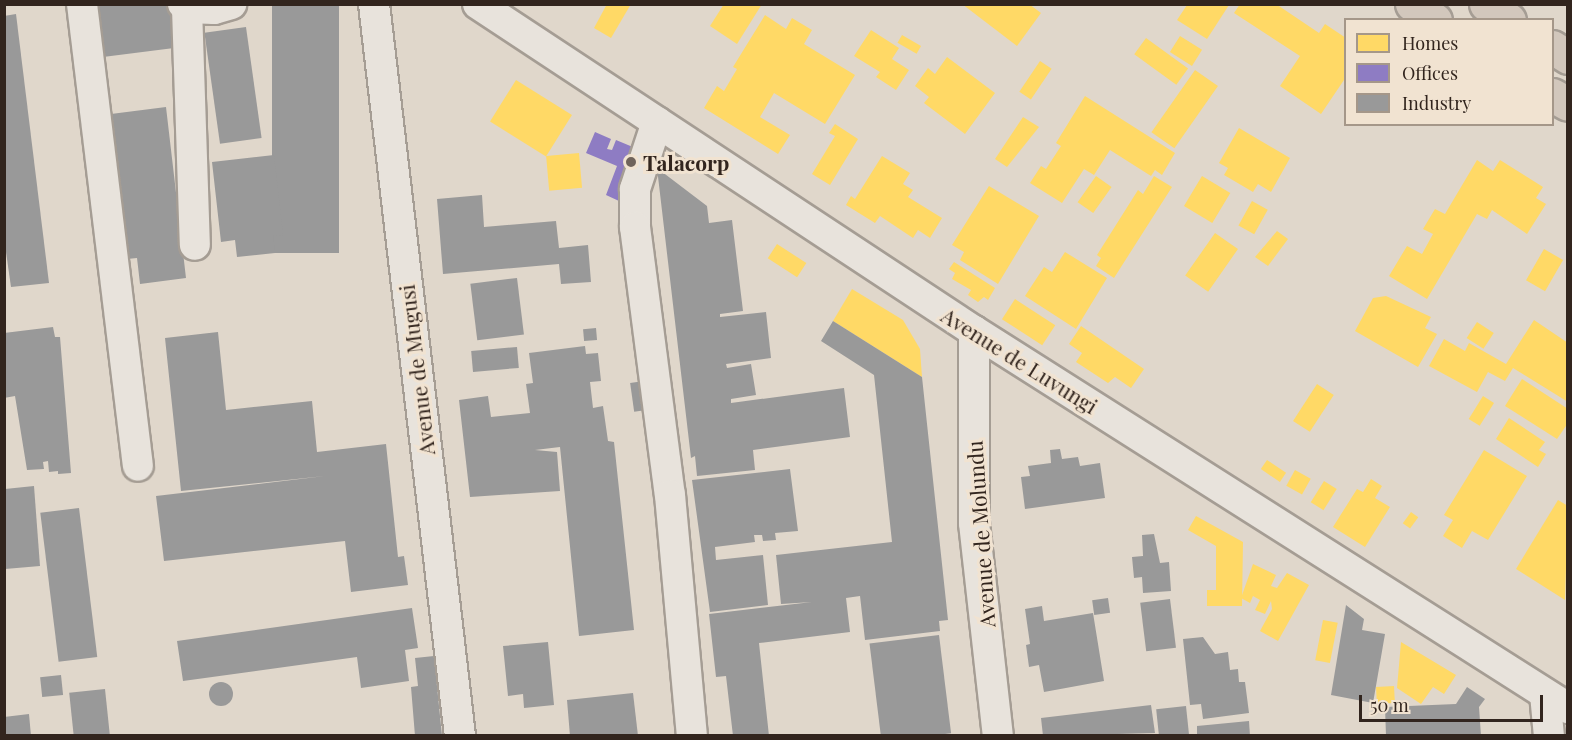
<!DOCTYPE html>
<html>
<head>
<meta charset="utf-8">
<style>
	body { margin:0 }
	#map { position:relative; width:1572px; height:740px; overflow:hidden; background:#e0d7cb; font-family:"Playfair Display",serif }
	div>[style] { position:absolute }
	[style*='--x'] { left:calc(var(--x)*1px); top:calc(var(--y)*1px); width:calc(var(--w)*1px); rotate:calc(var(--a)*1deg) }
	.homes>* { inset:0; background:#ffd966; transform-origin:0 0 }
	.offices>* { inset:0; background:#8e7cc3 }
	.industry>* { inset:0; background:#999; transform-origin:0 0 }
	.round { border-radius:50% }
	.roads { filter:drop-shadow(2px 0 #a59d94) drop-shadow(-2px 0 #a59d94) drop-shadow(0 2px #a59d94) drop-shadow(0 -2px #a59d94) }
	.minor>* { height:30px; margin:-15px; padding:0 15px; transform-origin:15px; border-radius:15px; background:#e8e3dc }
	.highway>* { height:33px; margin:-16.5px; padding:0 16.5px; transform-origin:16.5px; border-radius:16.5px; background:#d2c7bc }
	.dots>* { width:16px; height:16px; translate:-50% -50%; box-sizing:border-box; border:3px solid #f1e3d1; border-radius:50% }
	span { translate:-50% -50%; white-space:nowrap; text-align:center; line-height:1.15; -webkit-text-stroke:6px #f1e3d1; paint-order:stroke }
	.poi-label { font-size:21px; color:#32251e; font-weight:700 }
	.left { translate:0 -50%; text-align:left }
	.street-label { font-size:21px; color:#32251e }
	.frame { position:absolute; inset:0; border:6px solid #32251e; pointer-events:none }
	.legend { position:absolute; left:1344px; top:18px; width:210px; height:108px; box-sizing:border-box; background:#f1e3d1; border:2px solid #a59789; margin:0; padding:8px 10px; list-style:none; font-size:18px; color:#32251e }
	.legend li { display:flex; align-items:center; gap:12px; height:30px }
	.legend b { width:30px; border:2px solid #a59789 }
	.scale { position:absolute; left:1359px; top:695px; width:184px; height:27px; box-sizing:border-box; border:3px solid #32251e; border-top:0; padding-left:8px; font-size:18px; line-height:21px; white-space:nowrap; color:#32251e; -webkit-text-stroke:4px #f1e3d1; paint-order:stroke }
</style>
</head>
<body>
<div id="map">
	<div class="homes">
		<i style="clip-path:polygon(607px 4px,631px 4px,611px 38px,594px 28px)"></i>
		<i style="clip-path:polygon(724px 4px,762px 4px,737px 44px,710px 26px)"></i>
		<i style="clip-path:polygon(962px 4px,1029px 4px,1041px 13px,1017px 46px)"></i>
		<i style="clip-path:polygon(1240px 4px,1276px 4px,1319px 33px,1325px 24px,1346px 38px,1346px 77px,1321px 114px,1280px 86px,1300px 56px,1234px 13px)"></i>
		<i style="clip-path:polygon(1187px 5px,1229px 5px,1207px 39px,1177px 20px)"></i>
		<i style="clip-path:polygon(765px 15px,786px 29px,792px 18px,812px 30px,804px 44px,855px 75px,825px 124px,774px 93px,760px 117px,790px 135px,778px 154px,704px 108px,717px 86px,724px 91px,737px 69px,733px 67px)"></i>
		<i style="clip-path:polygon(871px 30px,899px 48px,892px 59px,909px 70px,896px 90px,876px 77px,880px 72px,854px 56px)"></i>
		<i style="left:902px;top:35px;width:22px;height:9px;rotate:30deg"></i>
		<i style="left:1180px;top:36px;width:26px;height:19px;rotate:32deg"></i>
		<i style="left:1146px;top:38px;width:52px;height:20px;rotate:36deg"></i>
		<i style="clip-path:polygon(947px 57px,995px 93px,965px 134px,924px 103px,929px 97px,915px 86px,928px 68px,935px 74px)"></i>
		<i style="left:1040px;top:61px;width:14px;height:37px;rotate:34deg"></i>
		<i style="left:1195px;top:70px;width:28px;height:76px;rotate:35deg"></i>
		<i style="left:516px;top:80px;width:66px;height:49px;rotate:32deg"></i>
		<i style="clip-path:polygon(1085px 96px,1175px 153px,1162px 175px,1155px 170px,1151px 176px,1110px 150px,1094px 175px,1084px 169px,1062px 203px,1030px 183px,1041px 166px,1046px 169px,1061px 146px,1056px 143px)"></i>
		<i style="clip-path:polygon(1023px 117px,1039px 127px,1007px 167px,995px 159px)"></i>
		<i style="clip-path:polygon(835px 124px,858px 139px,830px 185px,812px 174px,835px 136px,829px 133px)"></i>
		<i style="clip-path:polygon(1239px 128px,1290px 158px,1271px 192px,1258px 184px,1253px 192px,1224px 175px,1228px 168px,1219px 163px)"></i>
		<i style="left:579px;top:153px;width:35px;height:33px;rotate:85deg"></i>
		<i style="clip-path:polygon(882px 156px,910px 173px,903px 184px,913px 190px,908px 197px,942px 218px,930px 238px,918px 230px,913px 238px,880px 216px,875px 223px,846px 205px,851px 196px,855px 199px)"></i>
		<i style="clip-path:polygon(1477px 160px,1493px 171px,1500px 160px,1543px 187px,1536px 198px,1546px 204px,1527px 234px,1492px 210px,1487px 219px,1477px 214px,1427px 299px,1389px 276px,1407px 246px,1422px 254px,1433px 234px,1423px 229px,1435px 209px,1445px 214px)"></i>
		<i style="left:1096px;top:176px;width:19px;height:32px;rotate:35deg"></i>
		<i style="clip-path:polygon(1154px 176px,1172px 187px,1114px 278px,1096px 266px,1101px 258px,1097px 255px,1138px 190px,1143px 194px)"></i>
		<i style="left:1202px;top:176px;width:33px;height:35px;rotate:31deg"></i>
		<i style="clip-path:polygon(989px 186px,1039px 216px,998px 284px,960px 260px,964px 252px,952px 245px)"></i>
		<i style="left:1252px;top:201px;width:18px;height:28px;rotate:29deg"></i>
		<i style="clip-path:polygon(1277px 231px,1288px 239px,1268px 266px,1255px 257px)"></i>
		<i style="left:1215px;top:233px;width:28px;height:52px;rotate:35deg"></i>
		<i style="left:777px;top:244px;width:35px;height:17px;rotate:33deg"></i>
		<i style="left:1544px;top:249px;width:22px;height:36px;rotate:30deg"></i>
		<i style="clip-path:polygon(1065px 252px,1107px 278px,1076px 329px,1025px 296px,1044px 267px,1052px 272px)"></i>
		<i style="clip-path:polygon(954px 262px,995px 288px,988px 300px,984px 297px,978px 302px,968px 295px,971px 290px,952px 279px,955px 273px,949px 269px)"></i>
		<i style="clip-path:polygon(852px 289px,903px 320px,920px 349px,922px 377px,833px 321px)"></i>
		<i style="clip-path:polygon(1386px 296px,1431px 317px,1425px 328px,1437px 334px,1418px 367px,1355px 331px,1373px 298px)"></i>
		<i style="left:1015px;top:299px;width:48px;height:24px;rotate:33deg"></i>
		<i style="clip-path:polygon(1534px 320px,1568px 343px,1568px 402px,1513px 368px,1505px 381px,1488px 372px,1477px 392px,1429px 366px,1444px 339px,1465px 351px,1469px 343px,1506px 364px)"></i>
		<i style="left:1477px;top:322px;width:20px;height:19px;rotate:33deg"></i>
		<i style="clip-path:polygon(1081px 326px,1144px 369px,1131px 388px,1115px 377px,1108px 383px,1076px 362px,1082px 353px,1069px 344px)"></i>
		<i style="clip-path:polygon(1522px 379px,1568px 409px,1568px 423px,1557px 439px,1505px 406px)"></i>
		<i style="left:1317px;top:384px;width:20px;height:44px;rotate:33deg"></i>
		<i style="left:1483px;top:396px;width:13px;height:27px;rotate:32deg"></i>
		<i style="clip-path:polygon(1509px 418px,1545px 442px,1539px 450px,1546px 454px,1538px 467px,1496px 439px)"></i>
		<i style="clip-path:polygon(1484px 450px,1527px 476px,1488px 540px,1472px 531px,1462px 548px,1443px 536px,1453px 520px,1444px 515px)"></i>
		<i style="left:1267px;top:460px;width:23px;height:11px;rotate:34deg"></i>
		<i style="left:1295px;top:470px;width:18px;height:18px;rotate:29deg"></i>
		<i style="clip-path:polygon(1371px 479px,1382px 486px,1375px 498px,1390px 507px,1365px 547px,1333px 527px,1357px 489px,1363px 492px)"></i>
		<i style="left:1324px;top:481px;width:15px;height:25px;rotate:32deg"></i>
		<i style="clip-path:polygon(1558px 500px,1568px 506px,1565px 600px,1516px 569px)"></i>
		<i style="left:1411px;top:512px;width:9px;height:14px;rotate:36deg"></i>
		<i style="clip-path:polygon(1196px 516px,1243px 542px,1242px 606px,1207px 606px,1207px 590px,1216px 590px,1216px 546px,1188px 530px)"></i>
		<i style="clip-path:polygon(1253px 564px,1276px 575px,1271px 586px,1277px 588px,1287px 573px,1309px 585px,1278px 641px,1260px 631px,1272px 609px,1271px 601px,1265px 614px,1255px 610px,1260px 600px,1253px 596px,1250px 603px,1241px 598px)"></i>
		<i style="left:1323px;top:620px;width:15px;height:41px;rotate:11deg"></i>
		<i style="clip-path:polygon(1401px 642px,1456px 675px,1444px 694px,1433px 687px,1421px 704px,1397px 688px)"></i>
		<i style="left:1394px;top:686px;width:17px;height:18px;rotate:87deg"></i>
	</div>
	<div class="offices">
		<i style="clip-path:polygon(595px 132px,611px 139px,607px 149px,612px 150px,616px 140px,640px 150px,619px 201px,606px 195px,617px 166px,586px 153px)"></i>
	</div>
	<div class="industry">
		<i style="clip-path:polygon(97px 4px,169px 4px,174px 48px,103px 57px)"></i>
		<i style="left:272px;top:4px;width:67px;height:249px"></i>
		<i style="clip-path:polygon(16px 14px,49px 283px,11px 287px,4px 238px,4px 16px)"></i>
		<i style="left:246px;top:27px;width:112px;height:42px;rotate:82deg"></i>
		<i style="clip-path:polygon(166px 107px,186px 278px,140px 284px,137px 258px,127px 259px,111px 114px)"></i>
		<i style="clip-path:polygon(274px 155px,283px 235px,273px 236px,275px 253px,237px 257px,235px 240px,221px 242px,212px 162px)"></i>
		<i style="clip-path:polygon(657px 168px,707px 206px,709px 223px,732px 220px,743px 311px,720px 314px,720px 317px,766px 312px,771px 358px,726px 364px,727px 368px,751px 364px,756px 395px,731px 399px,731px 403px,844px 388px,850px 437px,753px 450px,755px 470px,697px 476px,695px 456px,691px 458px)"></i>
		<i style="clip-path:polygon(482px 195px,484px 227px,556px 221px,559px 248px,588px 245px,591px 282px,561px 284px,559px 264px,443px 274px,437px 199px)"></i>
		<i style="left:517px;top:278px;width:57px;height:47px;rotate:83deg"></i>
		<i style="clip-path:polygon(833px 321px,922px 377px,948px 620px,939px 621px,940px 631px,865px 640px,860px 596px,846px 598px,850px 632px,759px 643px,769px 736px,733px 736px,726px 676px,716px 677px,709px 614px,812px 602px,781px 604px,776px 555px,892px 542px,874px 375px,821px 341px)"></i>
		<i style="clip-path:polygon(53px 327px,55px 337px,60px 337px,71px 473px,58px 474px,58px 471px,49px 472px,48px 461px,43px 462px,44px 469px,27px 470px,15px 396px,4px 398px,4px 333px)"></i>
		<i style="left:596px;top:328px;width:12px;height:13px;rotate:85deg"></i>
		<i style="clip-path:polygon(218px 332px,226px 410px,312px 401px,317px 452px,386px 444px,398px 557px,404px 556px,408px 585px,351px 592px,345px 541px,164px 561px,156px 496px,325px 476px,181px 491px,165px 338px)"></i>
		<i style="clip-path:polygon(585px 346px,586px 354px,598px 353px,601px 381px,590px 382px,593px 408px,603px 406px,608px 441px,614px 442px,634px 630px,579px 636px,560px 447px,535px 450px,557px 452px,560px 491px,470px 497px,459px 400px,488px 396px,491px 417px,530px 413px,526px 384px,533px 383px,529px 353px)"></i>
		<i style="left:517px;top:347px;width:21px;height:46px;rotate:85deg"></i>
		<i style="left:644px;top:381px;width:29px;height:14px;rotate:82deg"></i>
		<i style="clip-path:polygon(1060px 449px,1062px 459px,1078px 457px,1080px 466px,1100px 463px,1105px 498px,1025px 509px,1021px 477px,1030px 476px,1028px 466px,1051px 463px,1050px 450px)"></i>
		<i style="clip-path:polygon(790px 469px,798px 531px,775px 533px,776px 540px,763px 541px,762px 535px,754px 535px,755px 542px,715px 547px,716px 560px,763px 555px,768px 605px,710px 612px,692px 480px)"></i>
		<i style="clip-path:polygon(34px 486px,40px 566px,5px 569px,5px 489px)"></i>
		<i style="left:79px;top:508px;width:150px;height:39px;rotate:83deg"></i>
		<i style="clip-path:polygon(1154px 534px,1160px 563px,1169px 562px,1171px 591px,1143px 593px,1142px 577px,1134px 578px,1132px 557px,1143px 556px,1142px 535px)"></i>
		<i style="left:1108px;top:598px;width:15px;height:16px;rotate:82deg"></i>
		<i style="left:1170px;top:599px;width:49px;height:30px;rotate:83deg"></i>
		<i style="clip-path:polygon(1346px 605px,1364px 619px,1362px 630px,1385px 634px,1373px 703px,1331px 695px)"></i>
		<i style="clip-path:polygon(1042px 606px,1044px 621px,1093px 613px,1104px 681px,1044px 692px,1039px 665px,1029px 667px,1026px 645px,1030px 644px,1025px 609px)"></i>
		<i style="clip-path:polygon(412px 608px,418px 648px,405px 650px,409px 681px,361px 688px,357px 657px,183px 681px,177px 641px)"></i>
		<i style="left:939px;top:635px;width:99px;height:70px;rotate:83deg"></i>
		<i style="clip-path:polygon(1203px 637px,1215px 654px,1228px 652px,1230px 670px,1238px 669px,1239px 682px,1245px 682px,1249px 713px,1203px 719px,1201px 704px,1190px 705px,1183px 639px)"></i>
		<i style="clip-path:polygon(548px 642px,554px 705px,524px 708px,523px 694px,508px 696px,503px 646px)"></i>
		<i style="clip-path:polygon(434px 656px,442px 736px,415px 736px,411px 687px,418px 686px,415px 658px)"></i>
		<i style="left:61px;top:675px;width:20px;height:21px;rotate:84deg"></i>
		<i class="round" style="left:209px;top:682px;width:24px;height:24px"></i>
		<i style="clip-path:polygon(1467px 687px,1485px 699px,1479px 707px,1481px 736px,1386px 736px,1385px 707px,1456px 704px)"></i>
		<i style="left:105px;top:689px;width:47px;height:36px;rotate:84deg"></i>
		<i style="clip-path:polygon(633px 693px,638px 736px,570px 736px,567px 700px)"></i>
		<i style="clip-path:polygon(1151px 705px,1155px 733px,1043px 736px,1041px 718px)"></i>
		<i style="left:1186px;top:706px;width:30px;height:30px;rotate:84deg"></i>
		<i style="clip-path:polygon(29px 714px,31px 736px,4px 736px,4px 717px)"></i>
		<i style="clip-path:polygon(1249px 721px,1250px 736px,1197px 736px,1197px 726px)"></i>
	</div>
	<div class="roads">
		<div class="minor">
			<i style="--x:82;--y:4;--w:465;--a:83.1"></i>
			<i style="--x:183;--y:4;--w:6;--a:45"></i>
			<i style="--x:187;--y:8;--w:27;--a:2"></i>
			<i style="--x:214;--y:9;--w:18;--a:-16"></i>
			<i style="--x:374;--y:4;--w:737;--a:83.3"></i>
			<i style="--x:478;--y:4;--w:594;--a:33.4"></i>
			<i style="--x:974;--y:331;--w:704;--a:32.4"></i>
			<i style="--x:187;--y:8;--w:237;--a:88.1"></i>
			<i style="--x:657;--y:122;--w:71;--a:108.2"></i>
			<i style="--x:635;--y:189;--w:38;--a:90"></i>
			<i style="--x:635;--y:227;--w:270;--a:82.6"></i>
			<i style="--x:670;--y:495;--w:242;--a:84.8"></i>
			<i style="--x:974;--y:331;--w:192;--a:90"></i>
			<i style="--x:974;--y:523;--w:214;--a:83.6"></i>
			<i style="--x:1545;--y:694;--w:42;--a:84.6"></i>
		</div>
		<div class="highway">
			<i style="--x:1412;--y:4;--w:28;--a:35"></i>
			<i style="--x:1486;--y:4;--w:28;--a:35"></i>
			<i style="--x:1552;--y:47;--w:19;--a:32"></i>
			<i style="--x:1552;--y:95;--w:18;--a:29"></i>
		</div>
	</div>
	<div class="dots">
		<i style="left:631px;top:162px;background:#6f635b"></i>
	</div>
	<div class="poi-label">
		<span class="left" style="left:643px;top:162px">Talacorp</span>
	</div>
	<div class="street-label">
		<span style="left:1020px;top:360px;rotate:32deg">Avenue de Luvungi</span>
		<span style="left:416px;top:370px;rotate:-97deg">Avenue de Mugusi</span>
		<span style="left:980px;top:534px;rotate:-94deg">Avenue de Molundu</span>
	</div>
	<div class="frame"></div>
	<ul class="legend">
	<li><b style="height:16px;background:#ffd966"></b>Homes</li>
	<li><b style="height:16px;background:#8e7cc3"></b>Offices</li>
	<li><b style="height:16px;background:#999"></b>Industry</li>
	</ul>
	<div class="scale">50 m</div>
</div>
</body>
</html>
